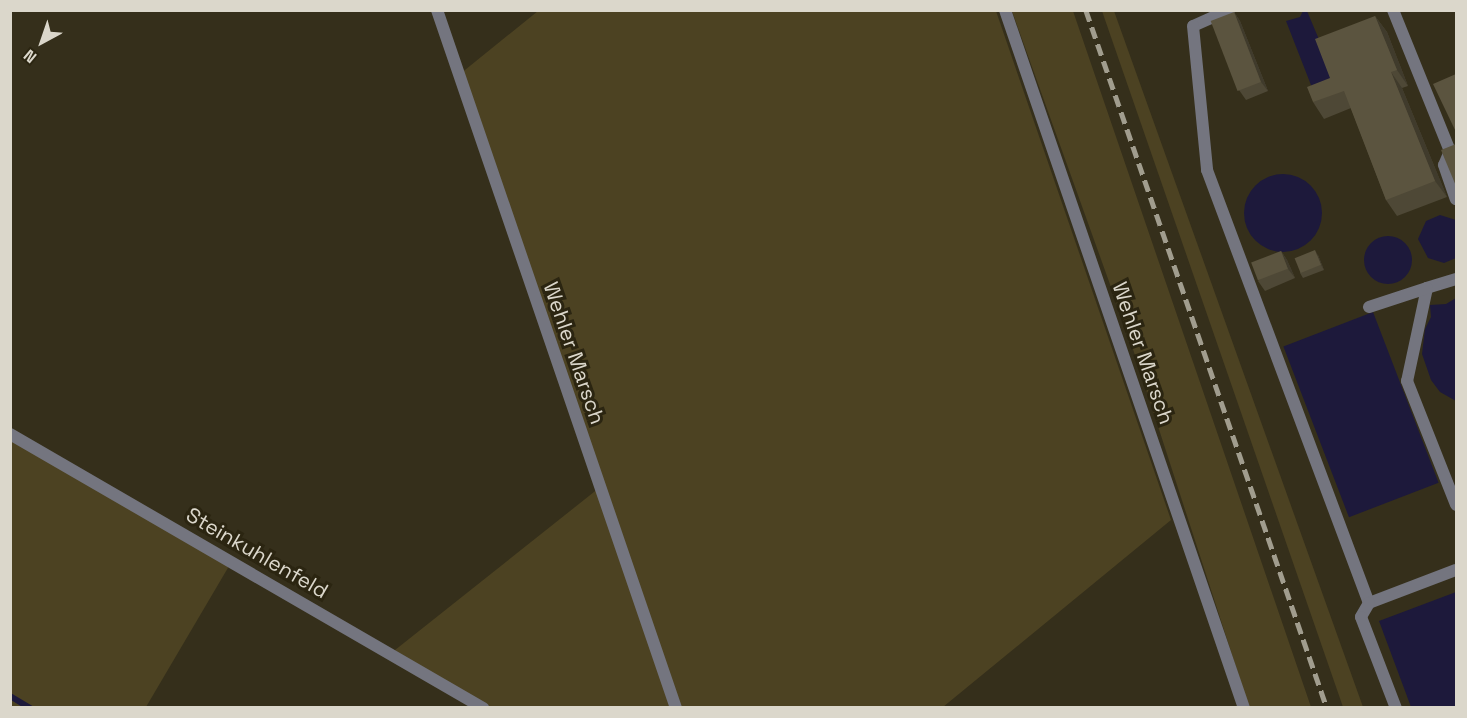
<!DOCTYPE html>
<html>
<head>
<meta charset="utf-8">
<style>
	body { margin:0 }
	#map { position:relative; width:1467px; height:718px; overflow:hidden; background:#352f1b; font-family:"Space Grotesk",sans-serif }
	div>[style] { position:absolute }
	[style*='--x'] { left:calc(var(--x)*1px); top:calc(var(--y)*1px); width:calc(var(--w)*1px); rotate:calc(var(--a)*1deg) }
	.green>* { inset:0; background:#4c4222 }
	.water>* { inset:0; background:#1d193b; transform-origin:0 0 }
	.round { border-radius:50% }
	.stream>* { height:6px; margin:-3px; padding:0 3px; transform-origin:3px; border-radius:3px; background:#1d193b }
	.lane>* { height:12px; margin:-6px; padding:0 6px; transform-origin:6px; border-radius:6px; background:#74757f }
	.street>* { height:12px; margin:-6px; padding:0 6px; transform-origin:6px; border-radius:6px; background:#74757f }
	.rail>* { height:4.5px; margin-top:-2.25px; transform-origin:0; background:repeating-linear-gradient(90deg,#a19d8e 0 12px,transparent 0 18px) }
	.wall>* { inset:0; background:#4e4836 }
	.shaded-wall>* { inset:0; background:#403b2c }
	.building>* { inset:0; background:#5b543f; transform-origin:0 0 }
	span { translate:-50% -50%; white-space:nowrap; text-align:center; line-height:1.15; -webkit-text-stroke:6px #2b2511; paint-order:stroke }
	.street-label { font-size:21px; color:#dbd7cb }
	.frame { position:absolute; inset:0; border:12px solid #dbd7cb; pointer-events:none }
	.north { position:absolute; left:12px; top:12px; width:60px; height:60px; -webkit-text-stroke:4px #2b2511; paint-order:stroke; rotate:220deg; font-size:16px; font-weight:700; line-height:24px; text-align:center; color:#dbd7cb }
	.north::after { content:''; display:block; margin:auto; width:21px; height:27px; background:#dbd7cb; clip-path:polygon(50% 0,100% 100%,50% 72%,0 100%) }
</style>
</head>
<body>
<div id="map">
	<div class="green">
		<i style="clip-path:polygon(538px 11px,996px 11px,1171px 520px,943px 707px,483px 707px,390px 654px,599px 488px,460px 74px)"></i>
		<i style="clip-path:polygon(1012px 11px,1073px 11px,1311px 707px,1249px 707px,1131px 343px)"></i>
		<i style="clip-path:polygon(1102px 11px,1114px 11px,1363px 707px,1343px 707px)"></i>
		<i style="clip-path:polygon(10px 434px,232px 561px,146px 707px,11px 707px)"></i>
	</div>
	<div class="water">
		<i style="clip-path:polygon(1303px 11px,1307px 11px,1342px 94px,1318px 103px,1286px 21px,1300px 17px)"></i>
		<i class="round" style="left:1244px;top:174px;width:78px;height:78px"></i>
		<i style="clip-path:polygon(1440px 215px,1456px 220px,1456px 258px,1444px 263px,1428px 258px,1418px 239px,1426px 221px)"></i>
		<i class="round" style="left:1364px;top:236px;width:48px;height:48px"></i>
		<i style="clip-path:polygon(1456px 298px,1456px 401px,1440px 392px,1431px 380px,1422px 354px,1425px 329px,1431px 317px,1430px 305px,1446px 304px)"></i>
		<i style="left:1373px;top:312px;width:183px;height:96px;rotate:69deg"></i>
		<i style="clip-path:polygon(1456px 592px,1456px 707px,1411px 707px,1379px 621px)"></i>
	</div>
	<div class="stream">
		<i style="--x:10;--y:696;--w:23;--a:31"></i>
	</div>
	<div class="lane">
		<i style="--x:1005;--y:10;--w:738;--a:71.1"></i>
		<i style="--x:1229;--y:10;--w:39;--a:156"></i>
		<i style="--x:1193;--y:26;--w:145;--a:84.4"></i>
		<i style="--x:1207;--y:170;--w:462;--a:69.5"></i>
		<i style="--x:1369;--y:603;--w:93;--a:-20.8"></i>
		<i style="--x:1393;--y:10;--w:152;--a:68"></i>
		<i style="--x:1450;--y:151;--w:15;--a:113"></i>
		<i style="--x:1444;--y:165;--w:36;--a:71"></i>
		<i style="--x:1456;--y:279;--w:30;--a:163"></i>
		<i style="--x:1427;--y:288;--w:95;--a:102.1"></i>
		<i style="--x:1407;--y:381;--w:133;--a:68.4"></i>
		<i style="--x:1369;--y:307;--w:61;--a:-18.1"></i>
		<i style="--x:1369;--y:603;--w:16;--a:120"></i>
		<i style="--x:1361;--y:617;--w:97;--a:69"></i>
	</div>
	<div class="street">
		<i style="--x:437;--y:10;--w:738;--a:71.1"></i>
		<i style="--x:10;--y:434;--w:547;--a:30.08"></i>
	</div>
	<div class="rail">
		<i style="--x:1086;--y:10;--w:738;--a:70.95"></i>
	</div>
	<div class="wall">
		<i style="clip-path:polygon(1234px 12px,1240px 21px,1268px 91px,1246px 100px,1239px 90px)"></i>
		<i style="clip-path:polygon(1375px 16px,1387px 32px,1408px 86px,1402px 88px,1447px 197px,1397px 216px,1386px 200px,1351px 108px,1324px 119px,1313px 102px)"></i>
		<i style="clip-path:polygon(1281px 251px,1287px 260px,1295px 278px,1265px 291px,1258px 281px)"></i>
		<i style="clip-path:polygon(1318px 255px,1324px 270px,1303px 278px,1300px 273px)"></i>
	</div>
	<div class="shaded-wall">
		<i style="clip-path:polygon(1234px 12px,1240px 21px,1268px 91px,1261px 82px)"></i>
		<i style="clip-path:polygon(1375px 16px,1387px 32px,1408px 86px,1397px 70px)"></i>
		<i style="clip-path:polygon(1391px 72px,1402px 88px,1447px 197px,1435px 181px)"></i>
		<i style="clip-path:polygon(1315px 250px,1318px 255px,1324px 270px,1321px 265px)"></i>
		<i style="clip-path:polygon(1281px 251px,1287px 260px,1295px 278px,1288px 269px)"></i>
	</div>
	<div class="building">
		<i style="left:1234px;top:12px;width:75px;height:25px;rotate:69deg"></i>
		<i style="clip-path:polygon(1375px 16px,1397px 70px,1391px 72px,1435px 181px,1386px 200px,1344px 91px,1313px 102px,1307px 87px,1330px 78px,1315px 39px)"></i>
		<i style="clip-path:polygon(1456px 74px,1456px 132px,1433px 84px)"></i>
		<i style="clip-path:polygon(1456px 144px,1456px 186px,1441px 150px)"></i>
		<i style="left:1315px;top:250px;width:16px;height:22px;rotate:68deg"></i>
		<i style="left:1281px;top:251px;width:19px;height:32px;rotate:69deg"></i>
	</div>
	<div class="street-label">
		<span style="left:574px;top:353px;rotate:71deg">Wehler Marsch</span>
		<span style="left:1143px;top:353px;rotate:71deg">Wehler Marsch</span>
		<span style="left:257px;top:553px;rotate:30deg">Steinkuhlenfeld</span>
	</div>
	<div class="frame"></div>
	<div class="north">N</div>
</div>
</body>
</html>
